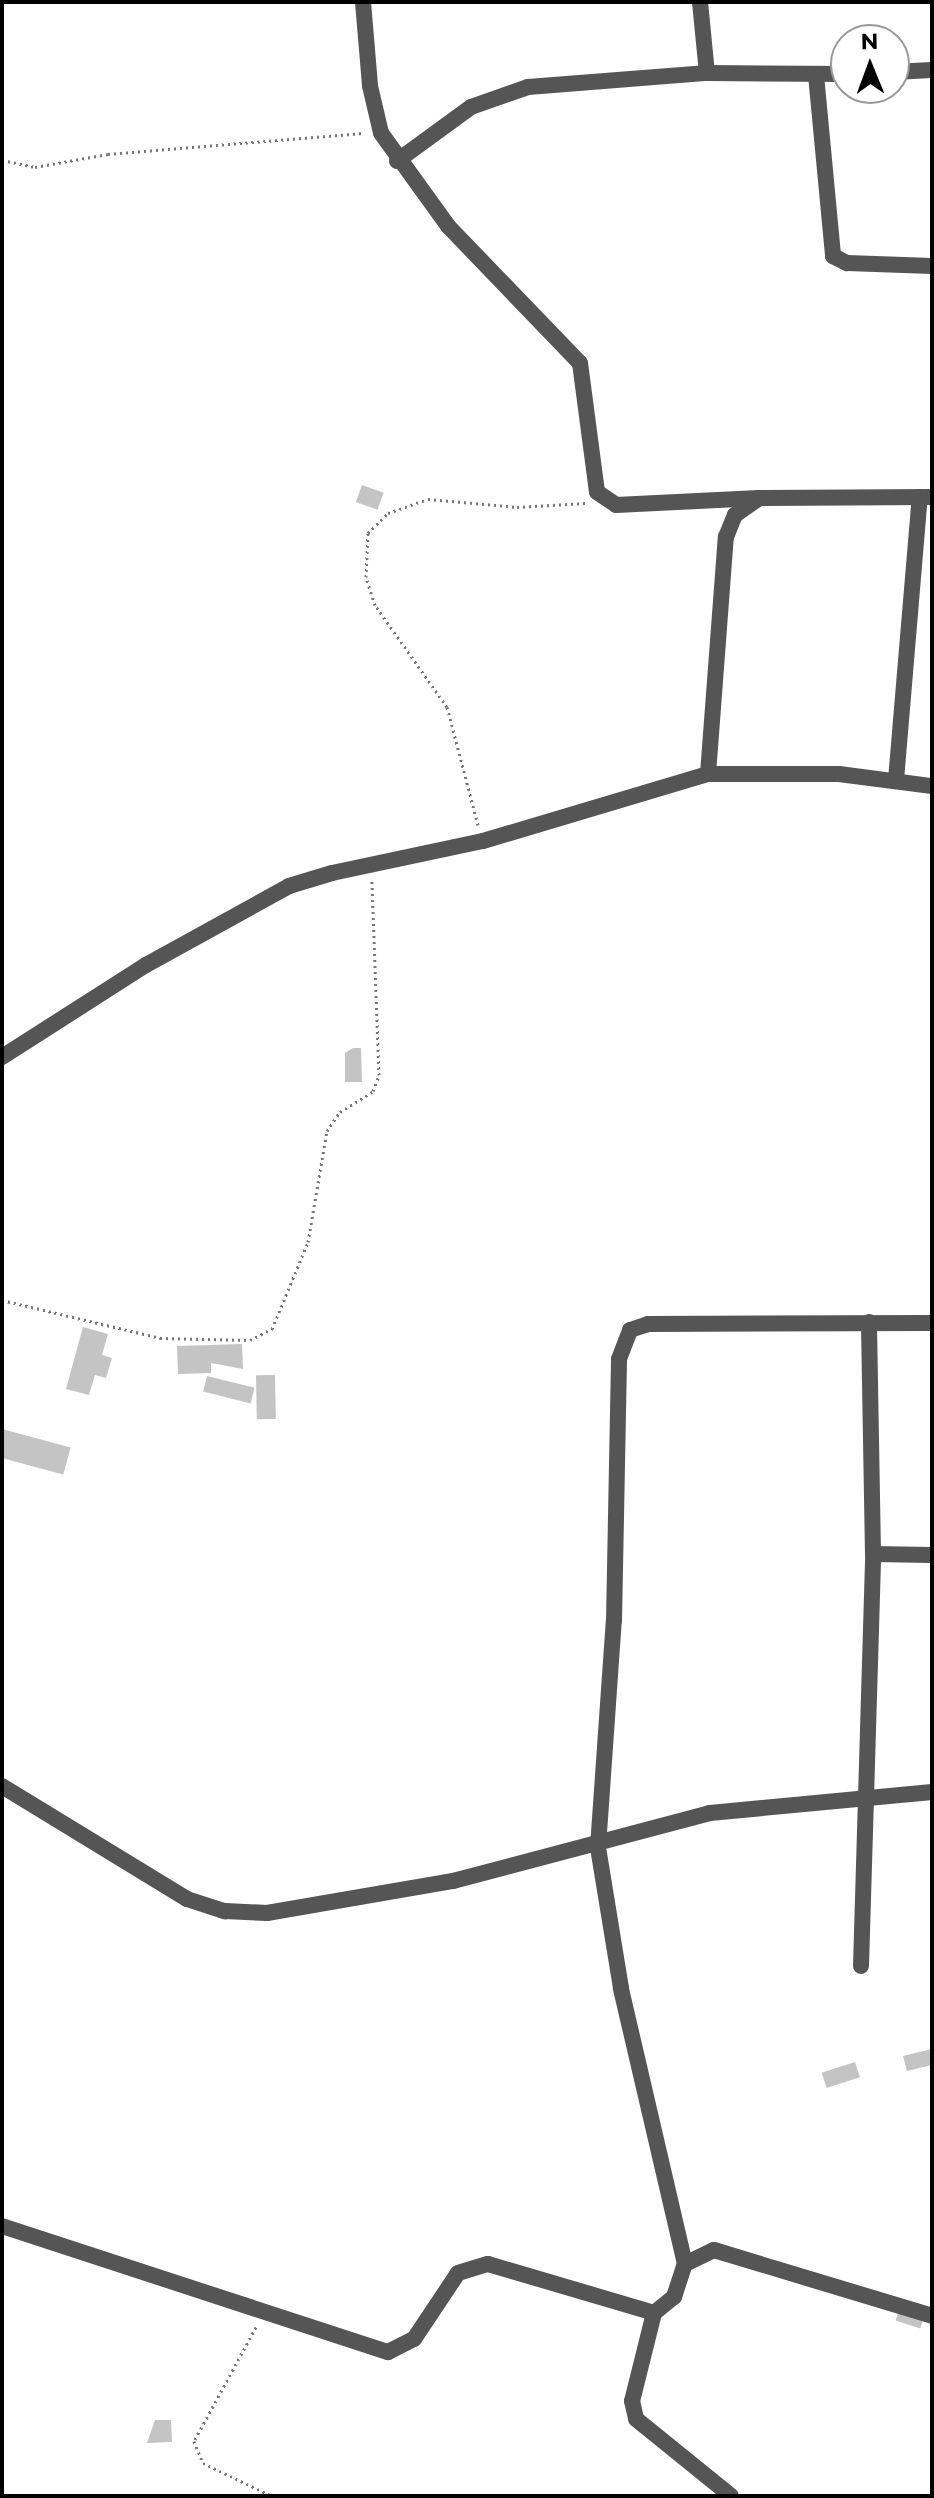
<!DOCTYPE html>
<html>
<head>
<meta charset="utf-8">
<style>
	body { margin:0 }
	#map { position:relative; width:934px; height:2498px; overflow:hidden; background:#fff; font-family:Montserrat,sans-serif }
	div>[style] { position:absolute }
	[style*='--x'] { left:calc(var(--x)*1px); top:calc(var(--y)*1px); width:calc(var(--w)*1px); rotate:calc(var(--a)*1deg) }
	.building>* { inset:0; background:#c4c4c4; transform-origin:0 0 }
	.path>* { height:3px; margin-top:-1.5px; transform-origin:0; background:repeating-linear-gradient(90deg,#777 0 2px,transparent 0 6px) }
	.minor>* { height:16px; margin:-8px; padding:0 8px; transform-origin:8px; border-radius:8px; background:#555 }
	span { translate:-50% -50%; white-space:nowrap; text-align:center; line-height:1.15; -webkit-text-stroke:7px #fff; paint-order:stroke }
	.frame { position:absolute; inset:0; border:4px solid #000; pointer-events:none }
	.north { position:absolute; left:830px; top:24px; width:80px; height:80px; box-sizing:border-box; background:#fff; border:2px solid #999; border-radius:50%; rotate:359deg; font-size:22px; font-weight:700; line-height:32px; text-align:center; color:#000 }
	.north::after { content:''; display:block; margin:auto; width:28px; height:36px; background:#000; clip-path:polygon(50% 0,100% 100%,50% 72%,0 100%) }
</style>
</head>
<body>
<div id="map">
	<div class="building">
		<i style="left:362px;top:485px;width:23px;height:18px;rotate:20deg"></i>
		<i style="clip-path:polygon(353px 1048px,361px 1048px,362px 1082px,345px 1082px,345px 1053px)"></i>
		<i style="clip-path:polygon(83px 1327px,108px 1334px,102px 1355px,112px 1358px,106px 1378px,95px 1375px,89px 1395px,66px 1389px)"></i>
		<i style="clip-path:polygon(242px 1344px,243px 1369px,211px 1363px,211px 1373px,178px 1374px,177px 1346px)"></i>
		<i style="left:275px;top:1375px;width:44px;height:19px;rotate:89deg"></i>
		<i style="left:207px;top:1376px;width:49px;height:16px;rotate:14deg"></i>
		<i style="left:2px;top:1429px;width:71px;height:28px;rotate:15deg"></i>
		<i style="clip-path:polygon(932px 2049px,932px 2065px,907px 2071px,903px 2056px)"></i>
		<i style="left:855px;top:2062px;width:16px;height:35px;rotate:72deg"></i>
		<i style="left:899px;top:2310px;width:26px;height:11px;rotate:18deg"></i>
		<i style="clip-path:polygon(155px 2420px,171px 2420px,172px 2442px,147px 2443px)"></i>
	</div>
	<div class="path">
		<i style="--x:2;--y:160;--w:34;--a:12"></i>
		<i style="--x:35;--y:167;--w:74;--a:-10.1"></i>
		<i style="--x:108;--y:154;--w:256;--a:-4.7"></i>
		<i style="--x:478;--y:825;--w:122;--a:-104.7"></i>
		<i style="--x:447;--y:707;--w:125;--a:-125.2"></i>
		<i style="--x:375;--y:605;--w:29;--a:-108"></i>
		<i style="--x:366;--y:577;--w:44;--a:-87.4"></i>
		<i style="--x:368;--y:533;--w:28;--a:-45"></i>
		<i style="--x:388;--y:513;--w:42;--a:-19.3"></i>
		<i style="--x:428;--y:499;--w:89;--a:5.1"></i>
		<i style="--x:517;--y:507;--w:69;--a:-3.3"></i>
		<i style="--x:2;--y:1300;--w:163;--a:13.5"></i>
		<i style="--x:160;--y:1338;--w:90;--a:1.3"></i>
		<i style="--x:250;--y:1340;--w:25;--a:-27"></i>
		<i style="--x:272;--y:1329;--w:94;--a:-67.5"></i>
		<i style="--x:308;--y:1242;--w:113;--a:-80.3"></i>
		<i style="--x:327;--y:1131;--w:23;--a:-56"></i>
		<i style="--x:340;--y:1112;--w:39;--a:-32"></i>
		<i style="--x:373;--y:1091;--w:17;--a:-69"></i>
		<i style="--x:379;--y:1075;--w:195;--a:-92.1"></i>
		<i style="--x:256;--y:2327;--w:130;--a:118.5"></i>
		<i style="--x:194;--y:2441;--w:24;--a:68"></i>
		<i style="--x:203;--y:2463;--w:76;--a:25.6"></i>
	</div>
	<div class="minor">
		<i style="--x:363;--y:2;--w:84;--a:85.2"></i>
		<i style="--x:370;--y:86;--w:48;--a:76.8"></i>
		<i style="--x:381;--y:133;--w:115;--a:54.2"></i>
		<i style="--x:448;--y:226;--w:190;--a:46.1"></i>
		<i style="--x:580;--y:363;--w:130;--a:82.5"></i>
		<i style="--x:597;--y:492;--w:23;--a:34"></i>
		<i style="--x:616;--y:505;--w:143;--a:-2.8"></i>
		<i style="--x:700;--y:2;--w:71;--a:84.4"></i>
		<i style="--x:894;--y:72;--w:38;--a:-3"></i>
		<i style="--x:816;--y:75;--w:182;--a:84.6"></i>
		<i style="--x:833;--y:256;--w:16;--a:27"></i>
		<i style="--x:847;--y:263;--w:85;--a:2"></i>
		<i style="--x:397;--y:161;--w:92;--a:-36.1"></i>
		<i style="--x:471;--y:107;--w:60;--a:-19.3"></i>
		<i style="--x:528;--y:87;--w:180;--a:-4.5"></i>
		<i style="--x:707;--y:73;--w:139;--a:0.4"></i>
		<i style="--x:708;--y:774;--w:238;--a:-85.7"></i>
		<i style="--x:726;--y:537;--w:24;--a:-68"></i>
		<i style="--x:735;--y:515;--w:29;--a:-35"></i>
		<i style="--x:759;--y:498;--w:173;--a:-0.3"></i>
		<i style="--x:896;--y:780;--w:284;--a:-85.2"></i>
		<i style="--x:2;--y:1057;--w:171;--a:-32.6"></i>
		<i style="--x:146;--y:965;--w:163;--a:-28.9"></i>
		<i style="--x:289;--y:886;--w:45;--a:-16.8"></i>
		<i style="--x:332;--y:873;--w:154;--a:-12"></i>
		<i style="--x:483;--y:841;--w:235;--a:-16.6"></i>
		<i style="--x:708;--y:774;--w:131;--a:0"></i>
		<i style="--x:839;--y:774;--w:94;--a:7.4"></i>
		<i style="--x:873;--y:1554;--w:59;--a:1"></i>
		<i style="--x:2;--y:1786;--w:217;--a:31.4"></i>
		<i style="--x:187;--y:1899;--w:40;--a:18"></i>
		<i style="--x:225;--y:1911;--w:42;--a:2.7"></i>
		<i style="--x:267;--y:1913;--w:189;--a:-9.8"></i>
		<i style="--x:453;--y:1881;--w:266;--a:-14.8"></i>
		<i style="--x:710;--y:1813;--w:223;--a:-5.4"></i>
		<i style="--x:861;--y:1966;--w:412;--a:-88.3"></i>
		<i style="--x:873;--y:1554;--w:232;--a:-91"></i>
		<i style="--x:2;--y:2226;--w:406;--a:18.1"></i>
		<i style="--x:388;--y:2352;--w:29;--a:-27"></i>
		<i style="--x:414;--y:2339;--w:79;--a:-56.3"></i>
		<i style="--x:458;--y:2273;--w:31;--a:-17"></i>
		<i style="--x:488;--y:2264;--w:173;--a:16.4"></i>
		<i style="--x:654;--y:2313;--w:26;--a:-39"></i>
		<i style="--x:674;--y:2297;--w:35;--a:-72"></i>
		<i style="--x:685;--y:2264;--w:32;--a:-26"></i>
		<i style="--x:714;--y:2250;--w:228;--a:16.8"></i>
		<i style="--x:685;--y:2264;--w:283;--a:-103.1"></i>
		<i style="--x:621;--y:1988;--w:143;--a:-99.3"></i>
		<i style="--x:598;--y:1847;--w:227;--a:-86"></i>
		<i style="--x:614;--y:1621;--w:262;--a:-88.9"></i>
		<i style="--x:619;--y:1359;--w:31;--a:-69"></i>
		<i style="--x:630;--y:1330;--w:19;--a:-18"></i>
		<i style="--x:648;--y:1324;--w:284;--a:-0.2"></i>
		<i style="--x:654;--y:2313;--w:91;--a:104"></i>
		<i style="--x:632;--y:2401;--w:18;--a:77"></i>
		<i style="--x:636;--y:2419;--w:122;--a:39"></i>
	</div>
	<div class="frame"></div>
	<div class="north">N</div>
</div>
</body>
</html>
